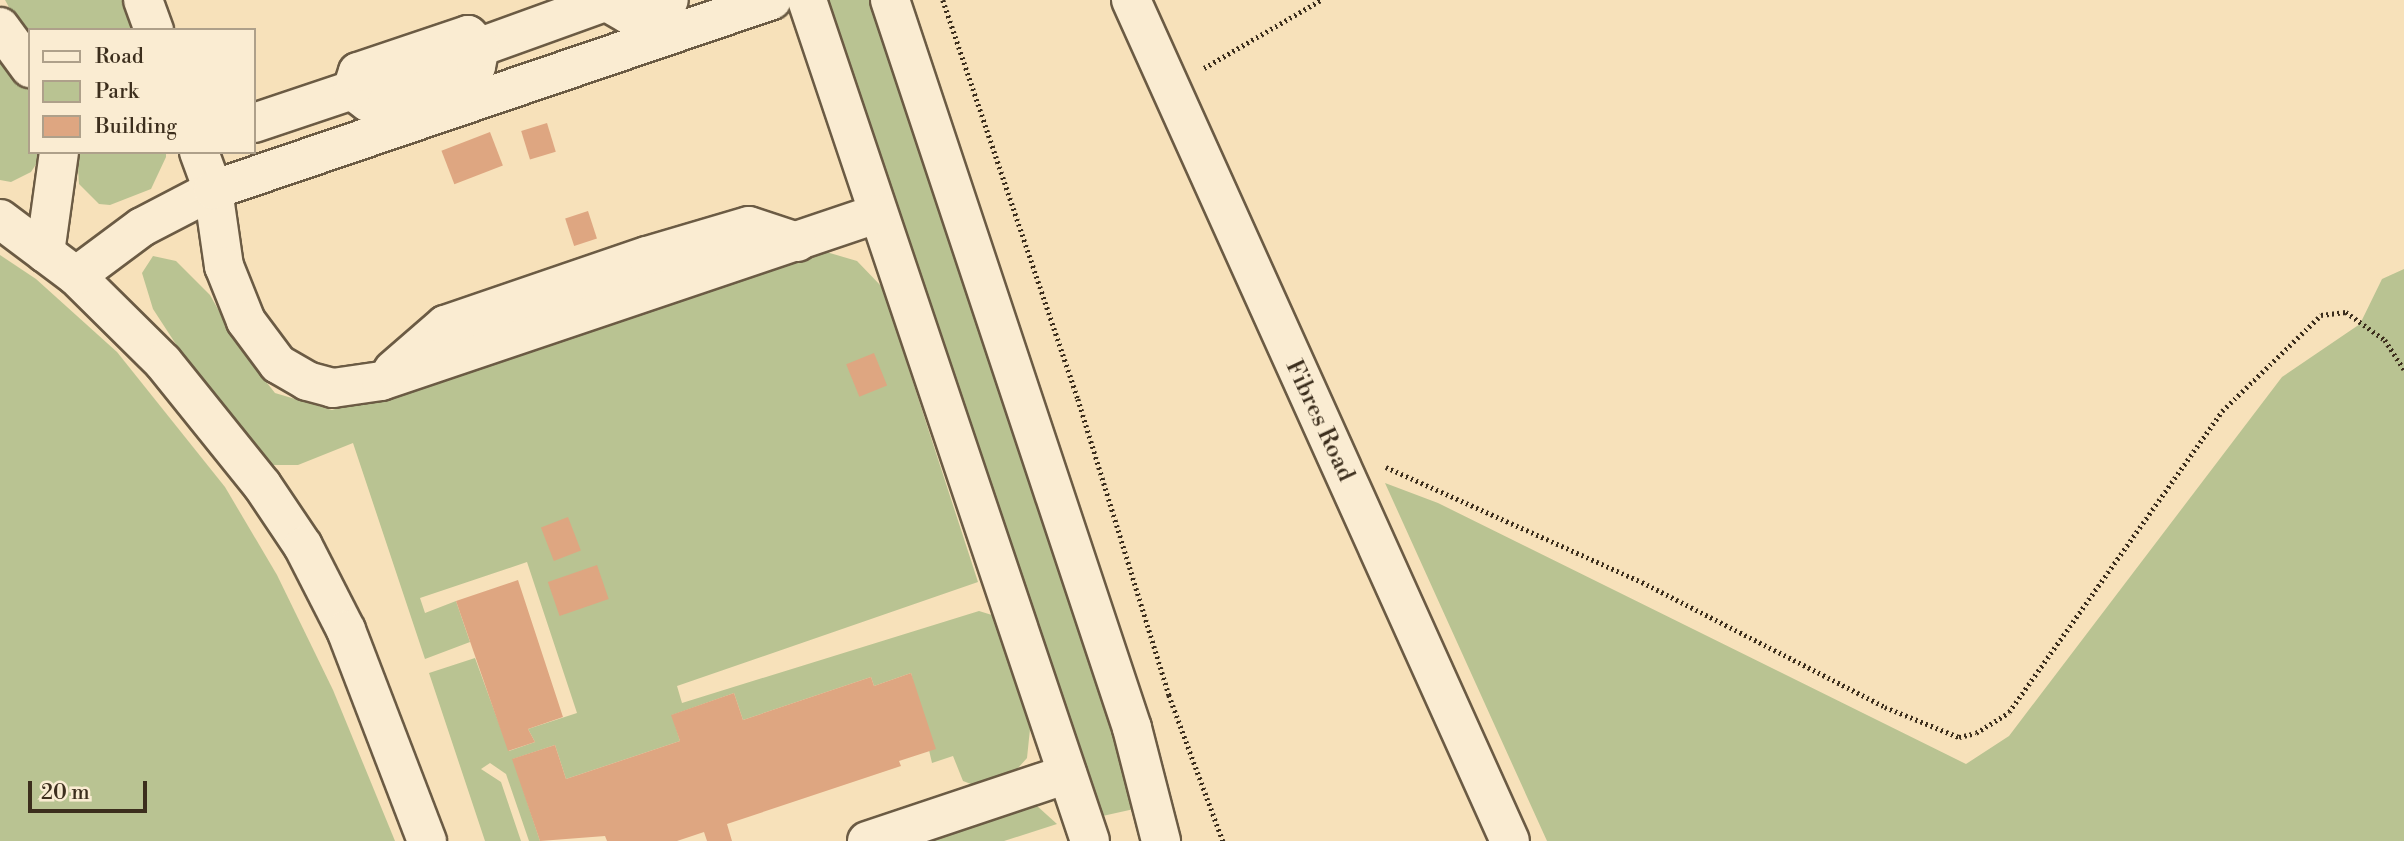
<!DOCTYPE html>
<html>
<head>
<meta charset="utf-8">
<style>
	body { margin:0 }
	#map { position:relative; width:2404px; height:841px; overflow:hidden; background:#f7e1ba; font-family:"Libre Bodoni",serif }
	div>[style] { position:absolute }
	[style*='--x'] { left:calc(var(--x)*1px); top:calc(var(--y)*1px); width:calc(var(--w)*1px); rotate:calc(var(--a)*1deg) }
	.green>* { inset:0; background:#b9c392 }
	.building>* { inset:0; background:#dea681; transform-origin:0 0 }
	.path>* { height:4.5px; margin-top:-2.25px; transform-origin:0; background:repeating-linear-gradient(90deg,#3c2e1d 0 2px,transparent 0 5.5px) }
	.roads { filter:drop-shadow(2px 0 #6b5b44) drop-shadow(-2px 0 #6b5b44) drop-shadow(0 2px #6b5b44) drop-shadow(0 -2px #6b5b44) }
	.minor>* { height:38px; margin:-19px; padding:0 19px; transform-origin:19px; border-radius:19px; background:#faecd2 }
	span { translate:-50% -50%; white-space:nowrap; text-align:center; line-height:1.15; -webkit-text-stroke:6px #faecd2; paint-order:stroke }
	.street-label { font-size:24px; color:#3c2e1d }
	.legend { position:absolute; left:28px; top:28px; width:228px; height:126px; box-sizing:border-box; background:#faecd2; border:2px solid #aea08a; margin:0; padding:9px 12px; list-style:none; font-size:21px; color:#3c2e1d }
	.legend li { display:flex; align-items:center; gap:14px; height:35px }
	.legend b { width:35px; border:2px solid #aea08a }
	.scale { position:absolute; left:28px; top:781px; width:119px; height:32px; box-sizing:border-box; border:4px solid #3c2e1d; border-top:0; padding-left:9px; font-size:21px; line-height:24px; white-space:nowrap; color:#3c2e1d; -webkit-text-stroke:5px #faecd2; paint-order:stroke }
</style>
</head>
<body>
<div id="map">
	<div class="green">
		<i style="clip-path:polygon(5px 0,122px 0,132px 30px,30px 30px,30px 45px)"></i>
		<i style="clip-path:polygon(824px 0,881px 0,1112px 686px,1134px 809px,1098px 817px)"></i>
		<i style="clip-path:polygon(0 51px,30px 88px,30px 152px,44px 152px,31px 172px,11px 182px,0 180px)"></i>
		<i style="clip-path:polygon(77px 152px,166px 152px,166px 157px,151px 189px,110px 205px,99px 204px,79px 184px)"></i>
		<i style="clip-path:polygon(823px 251px,857px 261px,882px 287px,978px 582px,677px 686px,682px 703px,979px 611px,992px 615px,1030px 729px,1027px 758px,1010px 777px,979px 787px,963px 781px,953px 756px,932px 763px,911px 673px,874px 686px,871px 677px,743px 720px,734px 693px,672px 715px,680px 741px,566px 779px,555px 745px,513px 759px,540px 841px,529px 841px,506px 774px,490px 763px,481px 769px,501px 782px,521px 841px,485px 841px,429px 673px,475px 658px,509px 751px,535px 742px,528px 729px,577px 713px,527px 562px,420px 598px,425px 613px,456px 601px,470px 642px,425px 659px,353px 443px,298px 465px,273px 465px,181px 352px,153px 309px,142px 273px,153px 256px,176px 261px,210px 295px,241px 350px,275px 393px,332px 410px)"></i>
		<i style="clip-path:polygon(0 255px,36px 279px,117px 352px,225px 487px,277px 575px,333px 690px,395px 841px,0 841px)"></i>
		<i style="clip-path:polygon(2404px 269px,2404px 841px,1547px 841px,1385px 483px,1438px 503px,1966px 764px,2009px 736px,2282px 377px,2360px 324px,2382px 279px)"></i>
		<i style="clip-path:polygon(1036px 805px,1057px 824px,1004px 841px,927px 841px)"></i>
	</div>
	<div class="building">
		<i style="left:547px;top:123px;width:30px;height:27px;rotate:73deg"></i>
		<i style="left:490px;top:132px;width:36px;height:52px;rotate:69deg"></i>
		<i style="left:588px;top:211px;width:29px;height:24px;rotate:72deg"></i>
		<i style="left:874px;top:353px;width:35px;height:30px;rotate:68deg"></i>
		<i style="left:568px;top:517px;width:36px;height:29px;rotate:69deg"></i>
		<i style="left:597px;top:565px;width:36px;height:52px;rotate:71deg"></i>
		<i style="clip-path:polygon(518px 580px,563px 717px,528px 729px,535px 742px,508px 751px,456px 601px)"></i>
		<i style="clip-path:polygon(911px 673px,936px 749px,899px 761px,901px 766px,727px 824px,732px 841px,707px 841px,704px 832px,677px 841px,607px 841px,605px 836px,540px 841px,512px 759px,555px 745px,566px 779px,680px 741px,671px 715px,734px 693px,743px 720px,871px 677px,874px 686px)"></i>
	</div>
	<div class="path">
		<i style="--x:943;--y:0;--w:421;--a:71.3"></i>
		<i style="--x:1078;--y:399;--w:310;--a:72.9"></i>
		<i style="--x:1169;--y:695;--w:156;--a:69.7"></i>
		<i style="--x:1204;--y:68;--w:135;--a:-30.2"></i>
		<i style="--x:1386;--y:467;--w:281;--a:24.2"></i>
		<i style="--x:1642;--y:582;--w:273;--a:27.2"></i>
		<i style="--x:1885;--y:707;--w:80;--a:22.1"></i>
		<i style="--x:1959;--y:737;--w:17;--a:-13"></i>
		<i style="--x:1976;--y:733;--w:39;--a:-32"></i>
		<i style="--x:2009;--y:712;--w:369;--a:-54.7"></i>
		<i style="--x:2222;--y:411;--w:138;--a:-44.1"></i>
		<i style="--x:2321;--y:315;--w:25;--a:-7"></i>
		<i style="--x:2346;--y:312;--w:48;--a:35.7"></i>
		<i style="--x:2385;--y:340;--w:35;--a:57"></i>
	</div>
	<div class="roads">
		<div class="minor">
			<i style="--x:143;--y:0;--w:32;--a:70"></i>
			<i style="--x:807;--y:0;--w:887;--a:71.4"></i>
			<i style="--x:890;--y:0;--w:767;--a:71.61"></i>
			<i style="--x:1132;--y:728;--w:117;--a:75.6"></i>
			<i style="--x:1131;--y:0;--w:922;--a:65.74"></i>
			<i style="--x:609;--y:3;--w:22;--a:30"></i>
			<i style="--x:628;--y:14;--w:43;--a:-18.9"></i>
			<i style="--x:0;--y:27;--w:51;--a:53.8"></i>
			<i style="--x:480;--y:47;--w:138;--a:-19.9"></i>
			<i style="--x:352;--y:90;--w:20;--a:37"></i>
			<i style="--x:368;--y:102;--w:114;--a:-18.4"></i>
			<i style="--x:476;--y:66;--w:19;--a:-78"></i>
			<i style="--x:254;--y:123;--w:103;--a:-18.6"></i>
			<i style="--x:352;--y:90;--w:19;--a:-72"></i>
			<i style="--x:358;--y:72;--w:116;--a:-18.6"></i>
			<i style="--x:468;--y:35;--w:17;--a:45"></i>
			<i style="--x:199;--y:152;--w:40;--a:69.8"></i>
			<i style="--x:213;--y:190;--w:77;--a:81.8"></i>
			<i style="--x:224;--y:266;--w:59;--a:68.2"></i>
			<i style="--x:246;--y:321;--w:54;--a:53.3"></i>
			<i style="--x:278;--y:364;--w:34;--a:30"></i>
			<i style="--x:307;--y:381;--w:27;--a:15"></i>
			<i style="--x:333;--y:388;--w:49;--a:-8.3"></i>
			<i style="--x:381;--y:381;--w:522;--a:-18.64"></i>
			<i style="--x:0;--y:219;--w:95;--a:36.9"></i>
			<i style="--x:76;--y:276;--w:122;--a:44.7"></i>
			<i style="--x:163;--y:362;--w:158;--a:51.2"></i>
			<i style="--x:262;--y:485;--w:73;--a:56.1"></i>
			<i style="--x:303;--y:546;--w:94;--a:62.9"></i>
			<i style="--x:346;--y:630;--w:226;--a:69"></i>
			<i style="--x:45;--y:253;--w:102;--a:-82.1"></i>
			<i style="--x:76;--y:276;--w:82;--a:-36.6"></i>
			<i style="--x:142;--y:227;--w:80;--a:-27.5"></i>
			<i style="--x:213;--y:190;--w:590;--a:-18.77"></i>
			<i style="--x:393;--y:370;--w:69;--a:-40.9"></i>
			<i style="--x:445;--y:325;--w:213;--a:-18.9"></i>
			<i style="--x:647;--y:256;--w:106;--a:-16.4"></i>
			<i style="--x:749;--y:226;--w:51;--a:18.4"></i>
			<i style="--x:867;--y:841;--w:211;--a:-18.5"></i>
		</div>
	</div>
	<div class="street-label">
		<span style="left:1319px;top:421px;rotate:65deg">Fibres Road</span>
	</div>
	<ul class="legend">
	<li><b style="height:9px;background:#faecd2"></b>Road</li>
	<li><b style="height:19px;background:#b9c392"></b>Park</li>
	<li><b style="height:19px;background:#dea681"></b>Building</li>
	</ul>
	<div class="scale">20 m</div>
</div>
</body>
</html>
